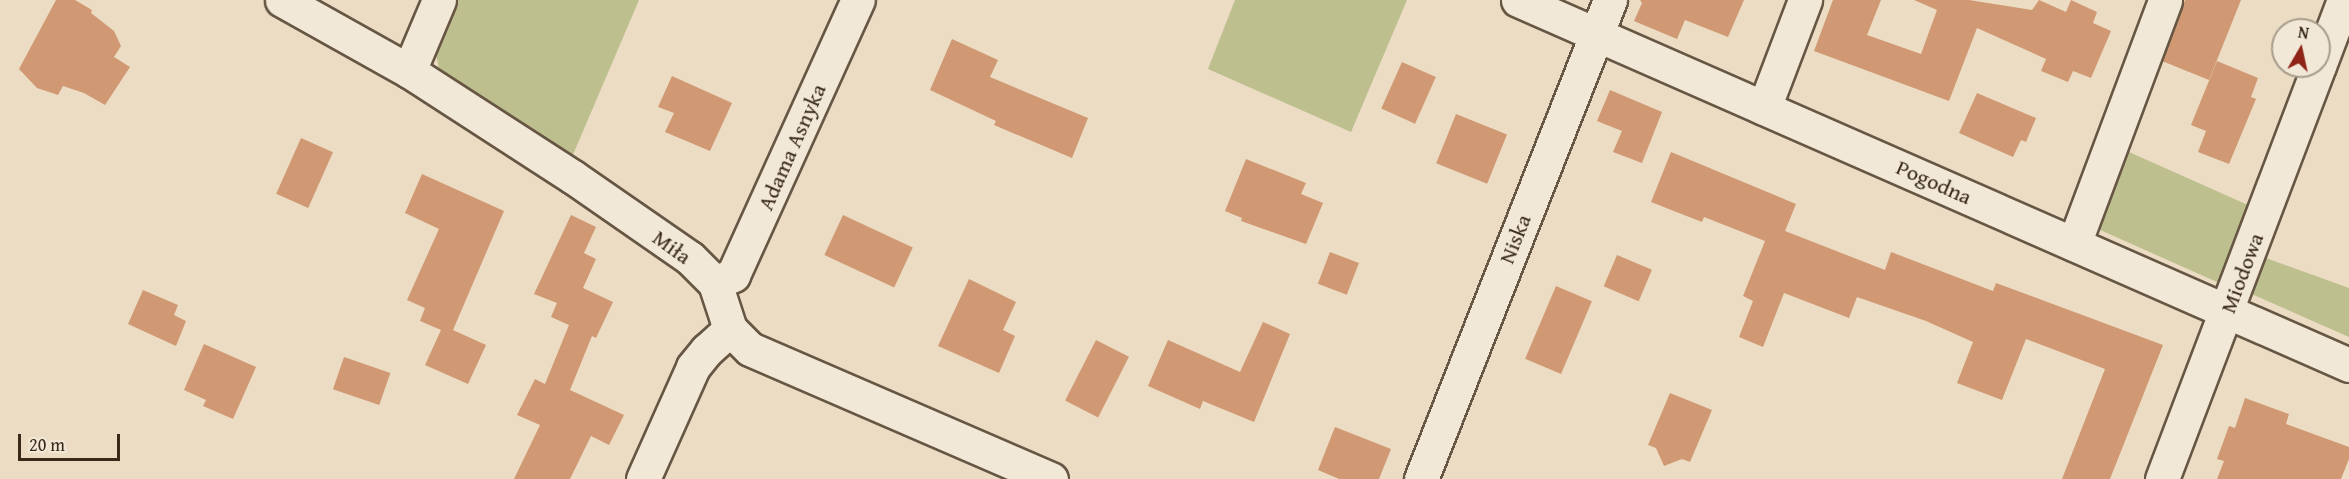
<!DOCTYPE html>
<html>
<head>
<meta charset="utf-8">
<style>
	body { margin:0 }
	#map { position:relative; width:2349px; height:479px; overflow:hidden; background:#ebdcc3; font-family:"Gentium Book Plus",serif }
	div>[style] { position:absolute }
	[style*='--x'] { left:calc(var(--x)*1px); top:calc(var(--y)*1px); width:calc(var(--w)*1px); rotate:calc(var(--a)*1deg) }
	.green>* { inset:0; background:#bdbf8f; transform-origin:0 0 }
	.building>* { inset:0; background:#d09973; transform-origin:0 0 }
	.roads { filter:drop-shadow(2px 0 #665643) drop-shadow(-2px 0 #665643) drop-shadow(0 2px #665643) drop-shadow(0 -2px #665643) }
	.minor>* { height:33px; margin:-16.5px; padding:0 16.5px; transform-origin:16.5px; border-radius:16.5px; background:#f2e8d8 }
	span { translate:-50% -50%; white-space:nowrap; text-align:center; line-height:1.15; -webkit-text-stroke:4.5px #f2e8d8; paint-order:stroke }
	.street-label { font-size:22px; color:#392918 }
	.north { position:absolute; left:2271px; top:18px; width:60px; height:60px; box-sizing:border-box; background:#f2e8d8; border:2px solid #a89c8b; border-radius:50%; rotate:9deg; font-size:16px; font-weight:700; line-height:24px; text-align:center; color:#392918 }
	.north::after { content:''; display:block; margin:auto; width:21px; height:27px; background:#8f2418; clip-path:polygon(50% 0,100% 100%,50% 72%,0 100%) }
	.scale { position:absolute; left:18px; top:434px; width:102px; height:27px; box-sizing:border-box; border:3px solid #392918; border-top:0; padding-left:8px; font-size:18px; line-height:21px; white-space:nowrap; color:#392918; -webkit-text-stroke:4px #f2e8d8; paint-order:stroke }
</style>
</head>
<body>
<div id="map">
	<div class="green">
		<i style="clip-path:polygon(457px 0,639px 0,572px 157px,439px 69px,435px 50px)"></i>
		<i style="clip-path:polygon(1235px 0,1407px 0,1351px 132px,1208px 69px)"></i>
		<i style="left:2120px;top:148px;width:148px;height:83px;rotate:24deg"></i>
		<i style="clip-path:polygon(2260px 256px,2349px 288px,2349px 337px,2247px 292px)"></i>
	</div>
	<div class="building">
		<i style="clip-path:polygon(56px 0,75px 0,92px 10px,91px 13px,114px 31px,121px 46px,114px 57px,130px 67px,105px 105px,84px 93px,63px 86px,58px 95px,37px 88px,19px 69px)"></i>
		<i style="clip-path:polygon(1640px 0,1744px 0,1728px 37px,1685px 20px,1677px 39px,1634px 21px,1642px 3px)"></i>
		<i style="clip-path:polygon(1833px 0,1881px 0,1867px 35px,1921px 54px,1937px 10px,1914px 0,1969px 0,2032px 10px,2039px 0,2066px 12px,2071px 0,2097px 12px,2093px 23px,2111px 31px,2091px 78px,2073px 71px,2068px 82px,2041px 71px,2046px 59px,1977px 28px,1949px 101px,1814px 51px)"></i>
		<i style="clip-path:polygon(2185px 0,2241px 0,2209px 80px,2162px 61px)"></i>
		<i style="clip-path:polygon(952px 39px,998px 60px,990px 77px,1088px 118px,1072px 158px,994px 125px,996px 121px,930px 90px)"></i>
		<i style="clip-path:polygon(2217px 61px,2258px 78px,2251px 97px,2256px 99px,2229px 164px,2198px 152px,2206px 131px,2191px 125px)"></i>
		<i style="left:1402px;top:62px;width:37px;height:51px;rotate:24deg"></i>
		<i style="clip-path:polygon(672px 76px,732px 103px,710px 151px,665px 132px,674px 113px,658px 107px)"></i>
		<i style="clip-path:polygon(1610px 90px,1662px 112px,1642px 163px,1613px 152px,1622px 131px,1597px 121px)"></i>
		<i style="clip-path:polygon(1977px 93px,2036px 118px,2026px 142px,2021px 140px,2013px 157px,1959px 133px)"></i>
		<i style="left:1456px;top:114px;width:55px;height:53px;rotate:22deg"></i>
		<i style="left:301px;top:138px;width:35px;height:61px;rotate:24deg"></i>
		<i style="clip-path:polygon(1671px 152px,1796px 204px,1785px 231px,1885px 270px,1891px 252px,1993px 291px,1996px 283px,2163px 345px,2110px 479px,2062px 479px,2105px 369px,2026px 339px,2002px 400px,1957px 383px,1973px 342px,1926px 321px,1857px 297px,1849px 318px,1784px 293px,1763px 347px,1739px 337px,1753px 301px,1743px 296px,1765px 241px,1704px 217px,1702px 222px,1651px 202px)"></i>
		<i style="clip-path:polygon(1246px 159px,1306px 183px,1301px 194px,1323px 203px,1306px 244px,1241px 221px,1242px 218px,1225px 211px)"></i>
		<i style="clip-path:polygon(422px 174px,504px 211px,453px 330px,486px 345px,468px 384px,425px 365px,441px 330px,420px 321px,425px 308px,407px 300px,439px 229px,405px 213px)"></i>
		<i style="clip-path:polygon(571px 215px,596px 227px,584px 253px,596px 259px,583px 288px,613px 302px,596px 338px,592px 336px,570px 390px,624px 415px,609px 445px,591px 436px,570px 479px,514px 479px,540px 425px,517px 415px,535px 379px,545px 384px,569px 325px,551px 317px,557px 303px,534px 294px)"></i>
		<i style="left:843px;top:215px;width:77px;height:44px;rotate:25deg"></i>
		<i style="left:1330px;top:252px;width:31px;height:34px;rotate:21deg"></i>
		<i style="left:1617px;top:255px;width:38px;height:34px;rotate:23deg"></i>
		<i style="clip-path:polygon(969px 279px,1016px 302px,1003px 330px,1015px 336px,999px 373px,938px 346px)"></i>
		<i style="left:1556px;top:286px;width:39px;height:79px;rotate:23deg"></i>
		<i style="clip-path:polygon(143px 290px,178px 305px,174px 315px,186px 321px,176px 346px,128px 324px)"></i>
		<i style="clip-path:polygon(1263px 322px,1290px 334px,1254px 422px,1203px 401px,1200px 409px,1148px 386px,1168px 340px,1240px 372px)"></i>
		<i style="left:1096px;top:340px;width:37px;height:68px;rotate:27deg"></i>
		<i style="clip-path:polygon(204px 344px,256px 367px,233px 419px,203px 406px,206px 400px,184px 390px)"></i>
		<i style="left:344px;top:357px;width:49px;height:34px;rotate:19deg"></i>
		<i style="clip-path:polygon(1670px 393px,1712px 410px,1690px 462px,1682px 459px,1664px 466px,1656px 448px,1648px 445px)"></i>
		<i style="clip-path:polygon(2245px 398px,2289px 414px,2286px 424px,2349px 447px,2349px 459px,2341px 479px,2217px 479px,2224px 461px,2217px 459px,2229px 426px,2235px 428px)"></i>
		<i style="clip-path:polygon(1335px 427px,1391px 449px,1379px 479px,1339px 479px,1318px 470px)"></i>
	</div>
	<div class="roads">
		<div class="minor">
			<i style="--x:282;--y:0;--w:145;--a:29.2"></i>
			<i style="--x:409;--y:71;--w:195;--a:32.9"></i>
			<i style="--x:573;--y:177;--w:142;--a:34.7"></i>
			<i style="--x:690;--y:258;--w:35;--a:45"></i>
			<i style="--x:715;--y:283;--w:48;--a:71.9"></i>
			<i style="--x:730;--y:329;--w:28;--a:45"></i>
			<i style="--x:750;--y:349;--w:328;--a:23.4"></i>
			<i style="--x:1518;--y:0;--w:908;--a:23.71"></i>
			<i style="--x:2319;--y:66;--w:71;--a:-69.3"></i>
			<i style="--x:409;--y:71;--w:77;--a:-67.1"></i>
			<i style="--x:1764;--y:108;--w:116;--a:-69.2"></i>
			<i style="--x:2074;--y:244;--w:260;--a:-69.5"></i>
			<i style="--x:715;--y:283;--w:20;--a:-24"></i>
			<i style="--x:733;--y:275;--w:302;--a:-65.6"></i>
			<i style="--x:643;--y:479;--w:123;--a:-65.9"></i>
			<i style="--x:693;--y:367;--w:22;--a:-51"></i>
			<i style="--x:707;--y:350;--w:31;--a:-42"></i>
			<i style="--x:1421;--y:479;--w:515;--a:-68.47"></i>
			<i style="--x:2162;--y:479;--w:442;--a:-69.2"></i>
		</div>
	</div>
	<div class="street-label">
		<span style="left:792px;top:147px;rotate:-66deg">Adama Asnyka</span>
		<span style="left:1934px;top:182px;rotate:24deg">Pogodna</span>
		<span style="left:1515px;top:239px;rotate:-68deg">Niska</span>
		<span style="left:672px;top:247px;rotate:36deg">Miła</span>
		<span style="left:2242px;top:273px;rotate:-69deg">Miodowa</span>
	</div>
	<div class="north">N</div>
	<div class="scale">20 m</div>
</div>
</body>
</html>
